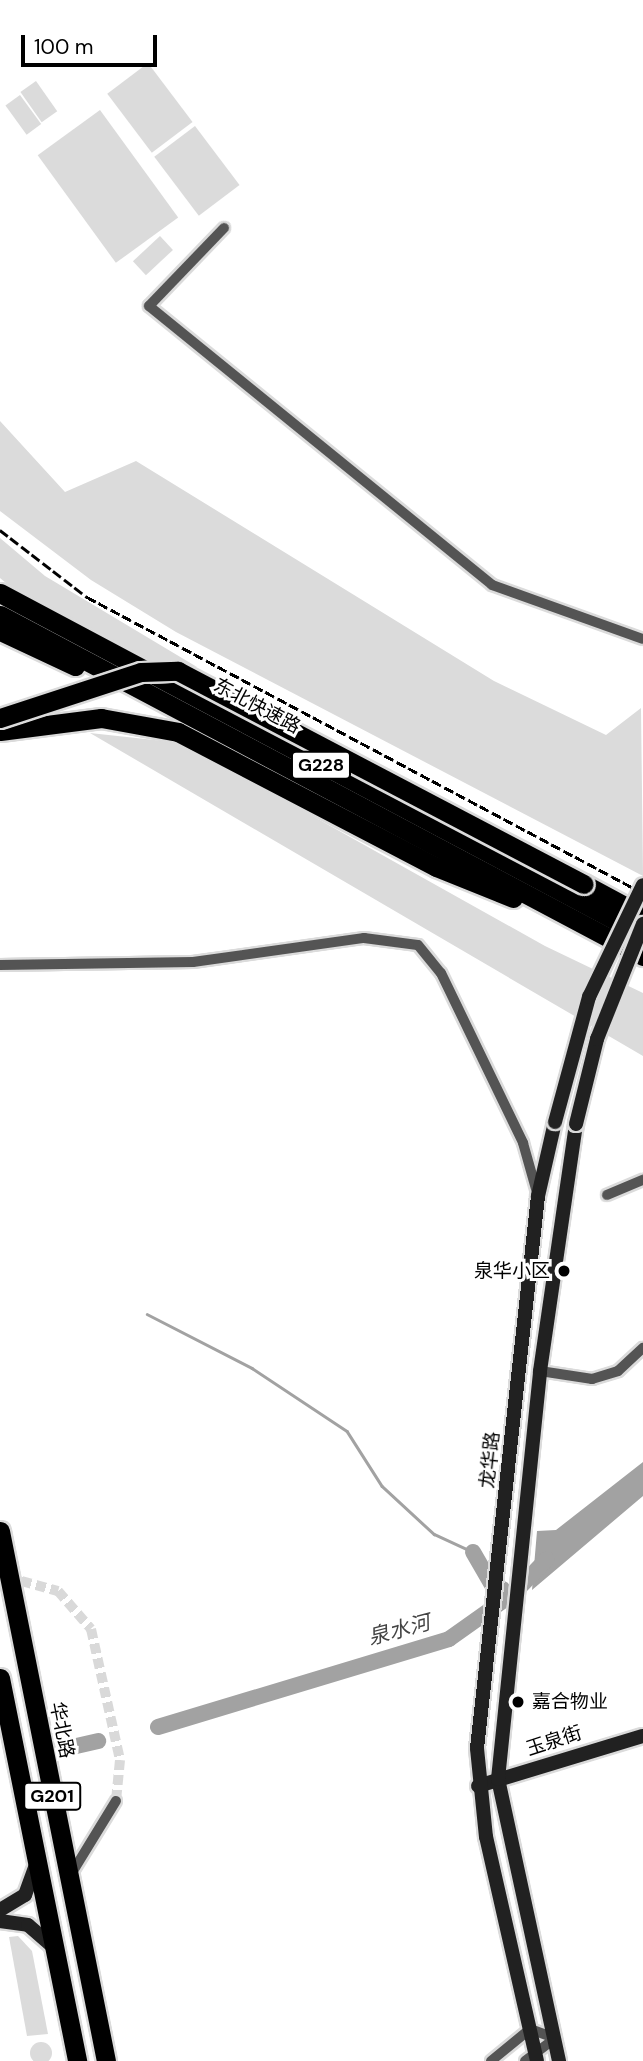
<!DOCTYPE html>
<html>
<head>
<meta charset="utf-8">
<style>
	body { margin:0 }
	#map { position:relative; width:643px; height:2061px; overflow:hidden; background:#fff; font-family:"DM Sans","Noto Sans SC",sans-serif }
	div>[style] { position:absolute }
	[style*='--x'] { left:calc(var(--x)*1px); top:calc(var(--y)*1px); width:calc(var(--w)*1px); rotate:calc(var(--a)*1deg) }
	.green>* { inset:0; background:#dbdbdb; transform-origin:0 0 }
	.round { border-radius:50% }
	.water>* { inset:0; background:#a2a2a2 }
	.stream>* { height:2.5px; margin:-1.25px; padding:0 1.25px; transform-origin:1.25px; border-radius:1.25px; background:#a2a2a2 }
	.river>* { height:16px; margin:-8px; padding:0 8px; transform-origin:8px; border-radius:8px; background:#a2a2a2 }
	.street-tunnel>* { height:10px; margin-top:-5px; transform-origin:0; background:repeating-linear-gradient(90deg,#d9d9d9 0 10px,transparent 0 15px) }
	.roads { filter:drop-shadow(2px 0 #dbdbdb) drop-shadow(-2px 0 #dbdbdb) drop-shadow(0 2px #dbdbdb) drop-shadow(0 -2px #dbdbdb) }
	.street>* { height:10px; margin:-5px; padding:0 5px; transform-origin:5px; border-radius:5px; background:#545454 }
	.secondary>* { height:14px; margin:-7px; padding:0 7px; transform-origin:7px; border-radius:7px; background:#212121 }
	.highway>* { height:19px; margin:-9.5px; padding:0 9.5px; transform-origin:9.5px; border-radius:9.5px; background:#000 }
	.rail>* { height:2.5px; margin-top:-1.25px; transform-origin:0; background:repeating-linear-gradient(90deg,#000 0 10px,transparent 0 13.5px) }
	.bridges { filter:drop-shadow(2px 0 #dbdbdb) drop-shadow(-2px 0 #dbdbdb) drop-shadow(0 2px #dbdbdb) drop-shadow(0 -2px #dbdbdb) }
	.secondary-bridge>* { height:14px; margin:-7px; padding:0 7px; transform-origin:7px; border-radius:7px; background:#212121 }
	.highway-bridge>* { height:19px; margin:-9.5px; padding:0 9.5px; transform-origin:9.5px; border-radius:9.5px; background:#000 }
	.dots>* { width:19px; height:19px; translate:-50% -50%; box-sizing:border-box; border:4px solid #fff; border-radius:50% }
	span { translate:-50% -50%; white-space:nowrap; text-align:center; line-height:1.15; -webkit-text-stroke:6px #fff; paint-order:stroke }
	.shield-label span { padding:2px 5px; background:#fff; border:2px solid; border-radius:5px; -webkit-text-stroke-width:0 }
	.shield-label { font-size:18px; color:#000; font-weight:700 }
	.street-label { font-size:19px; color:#000 }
	.poi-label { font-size:19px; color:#000 }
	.right { translate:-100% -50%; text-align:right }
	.left { translate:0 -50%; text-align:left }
	.water-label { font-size:21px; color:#434343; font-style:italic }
	.scale { position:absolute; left:21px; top:35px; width:136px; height:32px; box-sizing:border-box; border:4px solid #000; border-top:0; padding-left:9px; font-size:21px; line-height:24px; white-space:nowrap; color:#000; -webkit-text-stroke:5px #fff; paint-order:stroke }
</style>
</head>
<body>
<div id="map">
	<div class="green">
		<i style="left:148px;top:63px;width:74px;height:51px;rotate:53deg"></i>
		<i style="left:36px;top:81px;width:37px;height:19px;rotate:55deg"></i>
		<i style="left:20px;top:95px;width:36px;height:18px;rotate:54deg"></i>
		<i style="left:100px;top:110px;width:133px;height:77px;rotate:54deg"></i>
		<i style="left:195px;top:126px;width:74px;height:51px;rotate:53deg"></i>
		<i style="left:160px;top:236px;width:19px;height:37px;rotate:47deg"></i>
		<i style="clip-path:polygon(0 421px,65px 492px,136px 461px,494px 681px,606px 735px,641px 708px,643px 876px,176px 632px,91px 580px,0 511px)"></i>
		<i style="clip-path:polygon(0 538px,45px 576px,197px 667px,143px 659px,6px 583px,0 578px)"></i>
		<i style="clip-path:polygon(90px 733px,182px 743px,545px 946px,643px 993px,643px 1056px)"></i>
		<i style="clip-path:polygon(18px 1936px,32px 1951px,48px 2034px,27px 2036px,9px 1937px)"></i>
		<i class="round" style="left:30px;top:2042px;width:22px;height:22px"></i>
	</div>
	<div class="water">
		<i style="clip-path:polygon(643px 1462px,643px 1496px,532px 1590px,537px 1531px,556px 1530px)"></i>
	</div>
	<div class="stream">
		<i style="--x:147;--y:1314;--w:118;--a:27.2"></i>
		<i style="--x:252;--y:1368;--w:114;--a:33.6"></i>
		<i style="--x:347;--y:1431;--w:65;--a:57.5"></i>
		<i style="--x:382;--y:1486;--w:71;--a:42.7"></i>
		<i style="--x:434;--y:1534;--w:43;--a:24.8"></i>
	</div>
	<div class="river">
		<i style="--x:473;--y:1552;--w:39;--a:60"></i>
		<i style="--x:493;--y:1586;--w:10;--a:17"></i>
		<i style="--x:158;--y:1727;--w:304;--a:-16.8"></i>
		<i style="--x:449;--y:1639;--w:80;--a:-35.3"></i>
		<i style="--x:514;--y:1593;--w:47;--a:-45.9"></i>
		<i style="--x:72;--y:1747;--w:27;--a:-13"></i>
	</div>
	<div class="street-tunnel">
		<i style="--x:7;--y:1577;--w:53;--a:15.4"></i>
		<i style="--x:58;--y:1591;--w:50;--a:49"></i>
		<i style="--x:91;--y:1629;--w:134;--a:77.5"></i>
		<i style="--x:120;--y:1760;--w:41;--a:95.6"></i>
	</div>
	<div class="roads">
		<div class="street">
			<i style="--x:224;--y:228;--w:108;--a:133.9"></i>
			<i style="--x:149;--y:306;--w:442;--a:39.1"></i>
			<i style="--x:492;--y:585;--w:160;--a:19.7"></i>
			<i style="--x:0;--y:965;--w:193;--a:-0.9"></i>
			<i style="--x:193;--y:962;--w:173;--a:-8"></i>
			<i style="--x:364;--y:938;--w:54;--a:7.4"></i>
			<i style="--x:418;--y:945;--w:36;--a:51"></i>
			<i style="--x:441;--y:973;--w:189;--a:64.2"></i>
			<i style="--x:523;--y:1143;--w:55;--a:74.2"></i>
			<i style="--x:607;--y:1195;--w:39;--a:-23"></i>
			<i style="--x:540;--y:1371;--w:53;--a:8.7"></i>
			<i style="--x:592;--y:1379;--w:27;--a:-17"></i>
			<i style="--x:618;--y:1371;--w:34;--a:-43"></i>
			<i style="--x:70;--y:1876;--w:88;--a:-58.5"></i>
			<i style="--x:491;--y:2061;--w:50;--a:-39.4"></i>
			<i style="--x:530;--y:2029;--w:27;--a:20"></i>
			<i style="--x:525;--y:2061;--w:38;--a:-37"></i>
		</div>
		<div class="secondary">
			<i style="--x:478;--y:1786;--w:172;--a:-16.9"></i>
			<i style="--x:0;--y:1910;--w:29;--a:-31"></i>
			<i style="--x:25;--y:1895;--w:32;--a:-70"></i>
			<i style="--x:0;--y:1921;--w:28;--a:8"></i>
			<i style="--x:28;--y:1925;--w:32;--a:41"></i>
			<i style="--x:537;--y:2061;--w:230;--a:-102.8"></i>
			<i style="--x:486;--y:1837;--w:89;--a:-95.8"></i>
			<i style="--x:477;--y:1748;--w:555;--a:-83.69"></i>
			<i style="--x:538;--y:1196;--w:76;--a:-77.1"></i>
			<i style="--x:559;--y:2061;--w:289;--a:-102.2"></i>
			<i style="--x:498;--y:1779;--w:410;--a:-84.1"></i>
			<i style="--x:540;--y:1371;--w:250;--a:-81.7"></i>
		</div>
		<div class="highway">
			<i style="--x:0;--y:593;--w:728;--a:28.01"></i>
			<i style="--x:0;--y:615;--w:728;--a:27.94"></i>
			<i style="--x:0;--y:631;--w:83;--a:25"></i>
			<i style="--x:0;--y:731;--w:102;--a:-7.3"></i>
			<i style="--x:101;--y:718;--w:78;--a:10.3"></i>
			<i style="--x:178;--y:732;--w:291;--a:27.6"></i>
			<i style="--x:436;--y:867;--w:83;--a:21.9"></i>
			<i style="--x:584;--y:884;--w:67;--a:28.5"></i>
			<i style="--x:0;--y:1531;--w:540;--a:78.69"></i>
			<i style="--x:0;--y:1678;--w:391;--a:78.6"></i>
		</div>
	</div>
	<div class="rail">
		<i style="--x:0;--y:530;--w:110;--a:37.6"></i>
		<i style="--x:87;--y:597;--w:630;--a:28.03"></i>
	</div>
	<div class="bridges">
		<div class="secondary-bridge">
			<i style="--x:555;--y:1122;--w:130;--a:-74.8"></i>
			<i style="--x:589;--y:997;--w:124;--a:-64.3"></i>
			<i style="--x:576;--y:1124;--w:88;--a:-76.1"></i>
			<i style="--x:597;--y:1039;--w:124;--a:-68.2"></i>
		</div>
		<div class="highway-bridge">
			<i style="--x:0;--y:718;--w:148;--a:-18.1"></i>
			<i style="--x:141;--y:672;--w:37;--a:-2"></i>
			<i style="--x:178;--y:671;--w:458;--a:27.7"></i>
		</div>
	</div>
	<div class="dots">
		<i style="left:564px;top:1271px;background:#000"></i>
		<i style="left:518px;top:1702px;background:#000"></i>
	</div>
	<div class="shield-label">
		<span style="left:321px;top:765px">G228</span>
		<span style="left:52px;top:1796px">G201</span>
	</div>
	<div class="street-label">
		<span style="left:257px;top:706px;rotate:28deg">东北快速路</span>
		<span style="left:490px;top:1460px;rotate:-84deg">龙华路</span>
		<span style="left:62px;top:1730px;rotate:79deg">华北路</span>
		<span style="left:554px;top:1741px;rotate:-18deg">玉泉街</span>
	</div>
	<div class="poi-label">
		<span class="right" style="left:550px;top:1271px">泉华小区</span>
		<span class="left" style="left:532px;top:1702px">嘉合物业</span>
	</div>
	<div class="water-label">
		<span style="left:399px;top:1630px;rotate:-15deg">泉水河</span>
	</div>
	<div class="scale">100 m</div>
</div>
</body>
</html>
